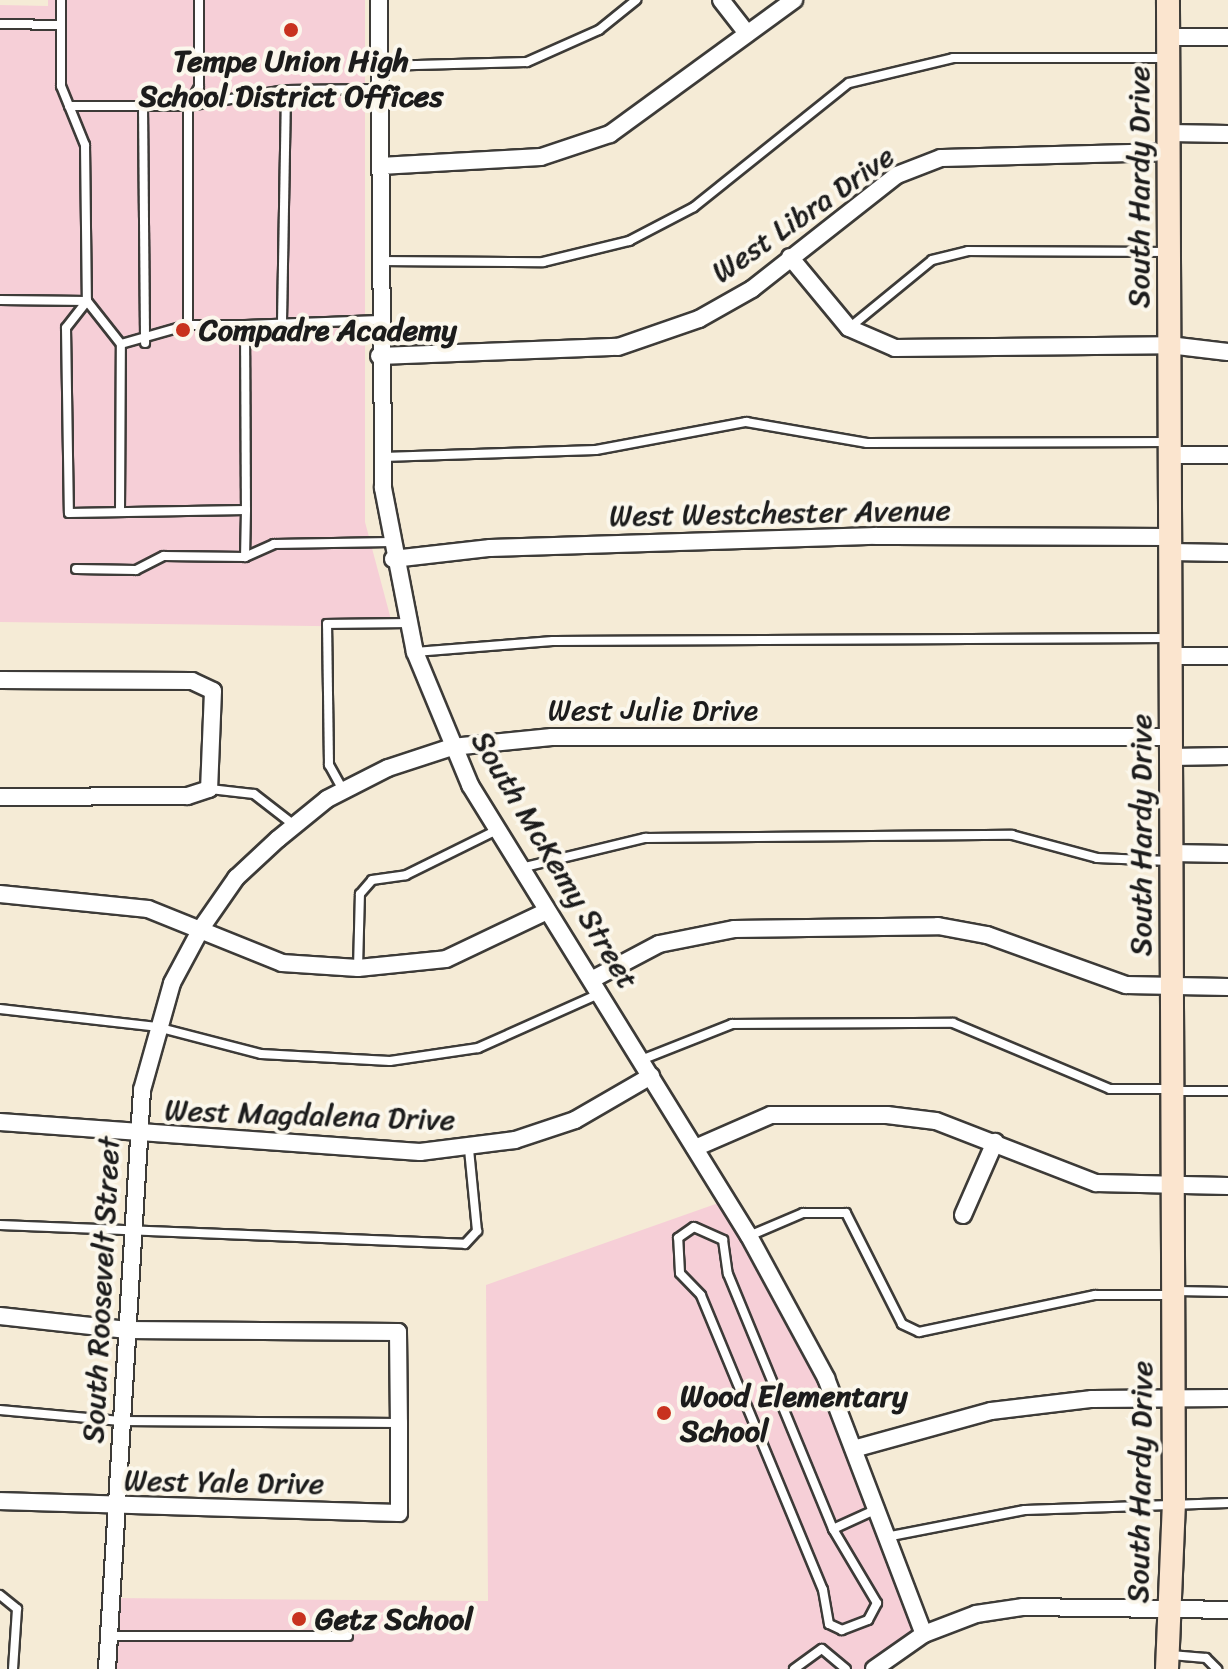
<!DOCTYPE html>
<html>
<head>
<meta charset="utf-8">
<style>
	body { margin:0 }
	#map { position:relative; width:1228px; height:1669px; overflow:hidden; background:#f5ebd6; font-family:Sriracha,sans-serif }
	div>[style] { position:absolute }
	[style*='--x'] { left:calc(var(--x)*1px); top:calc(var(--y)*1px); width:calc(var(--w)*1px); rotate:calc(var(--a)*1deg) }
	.built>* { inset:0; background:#f6cfd7 }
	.roads { filter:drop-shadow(2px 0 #3d3b38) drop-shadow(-2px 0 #3d3b38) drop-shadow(0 2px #3d3b38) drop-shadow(0 -2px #3d3b38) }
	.lane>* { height:8px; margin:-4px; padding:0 4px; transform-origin:4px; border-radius:4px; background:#fff }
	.street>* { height:16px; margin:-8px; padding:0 8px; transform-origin:8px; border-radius:8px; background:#fff }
	.secondary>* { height:22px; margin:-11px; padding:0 11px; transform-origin:11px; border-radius:11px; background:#fbe5cf }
	.dots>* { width:22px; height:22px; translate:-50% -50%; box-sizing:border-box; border:4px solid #fbf7ec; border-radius:50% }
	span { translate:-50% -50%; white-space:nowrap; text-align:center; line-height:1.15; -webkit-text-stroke:8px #fbf7ec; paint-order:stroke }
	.poi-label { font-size:30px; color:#1c1c1c; font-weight:700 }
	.left { translate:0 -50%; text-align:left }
	.street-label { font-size:30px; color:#1c1c1c }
</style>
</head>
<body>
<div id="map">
	<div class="built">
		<i style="clip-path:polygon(48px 0,365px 0,365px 522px,393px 627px,0 622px,0 5px,48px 6px)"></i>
		<i style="clip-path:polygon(727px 1200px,826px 1378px,924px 1634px,874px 1669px,107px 1669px,111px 1598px,488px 1601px,486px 1285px)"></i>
	</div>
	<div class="roads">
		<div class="lane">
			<i style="--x:61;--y:0;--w:86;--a:90"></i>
			<i style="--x:61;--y:86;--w:64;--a:67.9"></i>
			<i style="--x:85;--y:145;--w:156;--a:89.3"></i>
			<i style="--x:87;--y:301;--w:34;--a:128"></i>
			<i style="--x:66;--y:328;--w:185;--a:89.1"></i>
			<i style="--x:69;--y:513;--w:177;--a:-1"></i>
			<i style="--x:246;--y:510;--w:47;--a:91.2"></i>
			<i style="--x:245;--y:557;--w:32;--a:-24"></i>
			<i style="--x:274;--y:544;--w:117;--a:-1"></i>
			<i style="--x:199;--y:0;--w:87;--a:90"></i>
			<i style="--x:199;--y:87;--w:22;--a:120"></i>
			<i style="--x:188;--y:106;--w:219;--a:90"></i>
			<i style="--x:188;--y:325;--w:57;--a:0"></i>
			<i style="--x:245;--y:325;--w:185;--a:89.7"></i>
			<i style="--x:0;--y:24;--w:61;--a:0.9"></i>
			<i style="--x:380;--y:66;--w:147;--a:-1.6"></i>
			<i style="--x:527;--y:62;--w:79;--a:-24"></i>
			<i style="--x:599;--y:30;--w:48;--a:-39"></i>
			<i style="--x:69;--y:106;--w:119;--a:0"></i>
			<i style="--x:188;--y:106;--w:99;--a:-9.3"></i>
			<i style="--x:286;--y:90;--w:94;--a:-0.6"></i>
			<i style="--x:143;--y:106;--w:237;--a:89.5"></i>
			<i style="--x:380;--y:261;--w:163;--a:0.4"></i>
			<i style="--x:543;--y:262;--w:89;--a:-13.7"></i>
			<i style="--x:629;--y:241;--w:73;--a:-27.6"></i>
			<i style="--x:694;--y:207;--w:198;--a:-38.7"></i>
			<i style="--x:849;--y:83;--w:107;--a:-13.5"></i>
			<i style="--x:953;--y:58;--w:215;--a:0"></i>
			<i style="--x:0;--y:300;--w:87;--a:0.7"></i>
			<i style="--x:87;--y:301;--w:55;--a:51.7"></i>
			<i style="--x:282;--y:322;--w:232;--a:-89"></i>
			<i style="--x:245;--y:325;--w:135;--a:-2.1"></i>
			<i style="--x:849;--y:328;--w:107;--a:-39.3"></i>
			<i style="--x:932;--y:260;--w:37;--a:-14"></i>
			<i style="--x:968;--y:251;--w:200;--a:0.3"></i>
			<i style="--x:383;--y:457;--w:213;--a:-1.9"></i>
			<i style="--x:596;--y:450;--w:153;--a:-10.6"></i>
			<i style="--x:746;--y:422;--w:123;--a:9.8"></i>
			<i style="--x:867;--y:443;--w:302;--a:-0.2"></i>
			<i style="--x:120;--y:512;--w:168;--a:-89.7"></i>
			<i style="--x:121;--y:344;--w:70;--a:-15.8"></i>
			<i style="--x:76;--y:569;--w:60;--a:1"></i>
			<i style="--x:136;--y:570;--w:31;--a:-27"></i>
			<i style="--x:164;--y:556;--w:81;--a:0.7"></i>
			<i style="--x:415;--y:652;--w:138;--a:-4.6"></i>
			<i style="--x:553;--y:641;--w:616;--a:-0.28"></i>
			<i style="--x:210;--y:789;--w:44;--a:6.5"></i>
			<i style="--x:254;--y:794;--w:51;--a:37.8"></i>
			<i style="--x:343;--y:790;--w:29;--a:-119"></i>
			<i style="--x:329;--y:765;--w:141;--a:-90.8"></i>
			<i style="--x:327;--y:624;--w:79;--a:-0.7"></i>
			<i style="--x:521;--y:868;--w:128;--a:-13.6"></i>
			<i style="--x:645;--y:838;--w:367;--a:-0.5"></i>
			<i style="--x:1012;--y:835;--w:88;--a:15.1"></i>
			<i style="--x:1097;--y:858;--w:74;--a:2.3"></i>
			<i style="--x:358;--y:968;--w:74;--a:-88.5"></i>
			<i style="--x:360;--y:894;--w:18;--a:-49"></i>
			<i style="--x:372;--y:880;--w:34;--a:-8"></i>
			<i style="--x:406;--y:875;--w:102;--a:-26.3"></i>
			<i style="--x:0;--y:1009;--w:158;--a:6.5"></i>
			<i style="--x:157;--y:1027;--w:107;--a:14.6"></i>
			<i style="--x:261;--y:1054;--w:129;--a:3.1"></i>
			<i style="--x:390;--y:1061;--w:89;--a:-8.4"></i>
			<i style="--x:478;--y:1048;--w:135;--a:-24.1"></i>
			<i style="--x:641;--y:1060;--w:98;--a:-21.6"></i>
			<i style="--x:732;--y:1024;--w:221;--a:-0.3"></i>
			<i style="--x:953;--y:1023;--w:170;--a:22.8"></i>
			<i style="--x:1110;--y:1089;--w:62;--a:0"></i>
			<i style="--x:1173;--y:1091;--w:55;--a:0"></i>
			<i style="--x:0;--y:1225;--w:465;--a:2.3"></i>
			<i style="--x:465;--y:1244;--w:18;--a:-47"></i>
			<i style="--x:477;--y:1231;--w:82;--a:-95.6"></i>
			<i style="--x:749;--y:1236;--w:59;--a:-23.1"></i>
			<i style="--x:803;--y:1213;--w:43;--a:0"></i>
			<i style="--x:846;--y:1213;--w:124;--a:63.2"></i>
			<i style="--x:902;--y:1324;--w:19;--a:25"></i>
			<i style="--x:919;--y:1332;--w:180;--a:-11.9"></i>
			<i style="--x:1095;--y:1295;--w:78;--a:0"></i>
			<i style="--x:1177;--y:1291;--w:51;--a:1.1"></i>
			<i style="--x:0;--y:1410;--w:121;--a:5.2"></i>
			<i style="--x:121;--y:1421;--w:277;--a:0.4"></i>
			<i style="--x:833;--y:1529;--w:86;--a:59.3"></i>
			<i style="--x:877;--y:1603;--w:19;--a:118"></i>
			<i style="--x:868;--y:1620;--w:28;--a:159"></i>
			<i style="--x:842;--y:1630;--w:14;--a:-155"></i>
			<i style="--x:829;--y:1624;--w:35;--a:-100"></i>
			<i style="--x:823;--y:1590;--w:319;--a:-112.5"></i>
			<i style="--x:701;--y:1295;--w:30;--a:-134"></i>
			<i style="--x:680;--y:1273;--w:35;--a:-93"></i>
			<i style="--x:678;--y:1238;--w:19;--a:-35"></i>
			<i style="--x:694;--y:1227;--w:32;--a:24"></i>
			<i style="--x:723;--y:1240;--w:34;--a:82"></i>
			<i style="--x:728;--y:1274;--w:276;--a:67.6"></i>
			<i style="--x:833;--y:1529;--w:51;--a:-24.5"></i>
			<i style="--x:891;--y:1536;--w:136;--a:-11"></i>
			<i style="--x:1025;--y:1510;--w:203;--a:-2"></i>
			<i style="--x:0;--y:1595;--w:22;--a:39"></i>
			<i style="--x:17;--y:1609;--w:60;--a:93.8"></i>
			<i style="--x:110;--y:1636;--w:238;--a:0"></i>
			<i style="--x:1171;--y:1655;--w:35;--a:5"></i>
			<i style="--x:1206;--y:1658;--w:16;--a:45"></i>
			<i style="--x:794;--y:1669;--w:34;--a:-36"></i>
			<i style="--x:822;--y:1649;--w:31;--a:40"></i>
		</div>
		<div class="street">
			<i style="--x:379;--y:0;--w:488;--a:89.5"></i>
			<i style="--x:383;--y:488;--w:167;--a:79"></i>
			<i style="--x:415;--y:652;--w:144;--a:67.5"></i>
			<i style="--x:470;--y:785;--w:530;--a:58.26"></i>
			<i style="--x:749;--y:1236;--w:162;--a:61.5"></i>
			<i style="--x:826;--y:1378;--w:274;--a:69.1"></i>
			<i style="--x:721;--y:0;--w:39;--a:52"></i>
			<i style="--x:1168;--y:37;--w:60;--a:0"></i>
			<i style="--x:1169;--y:133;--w:59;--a:1"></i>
			<i style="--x:380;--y:166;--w:161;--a:-3.2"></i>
			<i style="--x:541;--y:157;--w:73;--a:-18.4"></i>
			<i style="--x:610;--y:134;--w:228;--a:-36.1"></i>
			<i style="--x:790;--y:257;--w:92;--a:50.3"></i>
			<i style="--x:849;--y:328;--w:50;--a:23.5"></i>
			<i style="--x:895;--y:348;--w:274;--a:-0.6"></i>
			<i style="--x:1169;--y:345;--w:59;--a:6.8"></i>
			<i style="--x:379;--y:356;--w:239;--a:-2.2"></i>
			<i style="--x:618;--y:347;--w:86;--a:-19.1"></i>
			<i style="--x:699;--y:319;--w:61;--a:-29.5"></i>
			<i style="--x:752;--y:289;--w:184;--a:-38.2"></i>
			<i style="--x:897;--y:175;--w:47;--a:-21.1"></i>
			<i style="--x:941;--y:158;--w:228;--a:-1.5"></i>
			<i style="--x:1169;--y:455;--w:59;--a:0"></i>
			<i style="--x:1170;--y:552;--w:58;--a:1"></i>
			<i style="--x:393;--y:559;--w:98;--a:-6.5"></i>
			<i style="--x:490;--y:548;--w:386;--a:-1.8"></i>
			<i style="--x:876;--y:536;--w:294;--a:0.2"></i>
			<i style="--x:1170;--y:656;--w:58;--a:0"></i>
			<i style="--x:0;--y:680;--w:192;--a:0.3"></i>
			<i style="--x:192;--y:681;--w:23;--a:25"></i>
			<i style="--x:213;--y:691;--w:98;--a:92.3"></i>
			<i style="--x:209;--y:789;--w:23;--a:162"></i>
			<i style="--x:187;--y:796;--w:187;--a:179.7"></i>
			<i style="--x:1171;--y:757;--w:57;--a:-1"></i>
			<i style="--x:1171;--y:853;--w:57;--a:1"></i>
			<i style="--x:0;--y:894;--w:149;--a:5.8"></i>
			<i style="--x:148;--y:909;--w:144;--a:21.9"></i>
			<i style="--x:282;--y:963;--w:76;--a:3.8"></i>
			<i style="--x:358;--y:968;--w:88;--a:-5.8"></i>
			<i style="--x:446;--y:959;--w:112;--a:-25.4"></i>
			<i style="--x:593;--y:979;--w:75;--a:-27.9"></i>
			<i style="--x:659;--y:944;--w:76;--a:-11.3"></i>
			<i style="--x:734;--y:929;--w:204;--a:-0.8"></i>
			<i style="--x:938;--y:926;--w:50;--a:10.4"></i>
			<i style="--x:987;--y:935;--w:148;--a:19.8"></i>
			<i style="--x:1126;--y:985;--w:102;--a:1.1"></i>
			<i style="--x:0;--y:1122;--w:421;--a:4.1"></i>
			<i style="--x:420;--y:1152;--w:96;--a:-7.2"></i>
			<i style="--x:515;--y:1140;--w:63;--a:-18.4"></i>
			<i style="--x:575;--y:1120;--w:88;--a:-30.1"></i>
			<i style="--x:695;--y:1148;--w:83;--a:-23.5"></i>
			<i style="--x:771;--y:1115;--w:116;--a:0"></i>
			<i style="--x:887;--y:1115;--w:49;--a:7"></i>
			<i style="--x:936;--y:1121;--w:172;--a:21.2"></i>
			<i style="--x:1096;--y:1183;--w:132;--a:1.3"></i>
			<i style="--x:963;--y:1215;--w:80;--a:-66.3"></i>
			<i style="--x:0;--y:1316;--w:128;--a:6.3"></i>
			<i style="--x:127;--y:1330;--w:271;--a:0.4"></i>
			<i style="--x:398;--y:1332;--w:91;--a:89.4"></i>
			<i style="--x:399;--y:1423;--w:90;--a:90"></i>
			<i style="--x:399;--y:1513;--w:399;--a:-178.3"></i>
			<i style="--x:857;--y:1448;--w:139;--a:-15.4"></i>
			<i style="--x:991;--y:1411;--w:102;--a:-6.8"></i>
			<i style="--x:1092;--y:1399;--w:136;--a:-0.4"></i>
			<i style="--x:107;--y:1669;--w:580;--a:-86.54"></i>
			<i style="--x:142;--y:1090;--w:111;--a:-74.3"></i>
			<i style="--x:172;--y:983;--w:64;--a:-61.8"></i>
			<i style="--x:202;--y:927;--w:60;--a:-55.2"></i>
			<i style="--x:236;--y:878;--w:57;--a:-42.9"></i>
			<i style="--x:278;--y:839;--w:63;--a:-39.2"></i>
			<i style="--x:327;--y:799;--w:68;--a:-26.9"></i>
			<i style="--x:388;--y:768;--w:67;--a:-18.2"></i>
			<i style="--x:452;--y:747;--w:100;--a:-5.7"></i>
			<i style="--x:552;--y:737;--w:618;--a:0"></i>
			<i style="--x:874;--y:1669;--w:61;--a:-35"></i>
			<i style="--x:924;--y:1634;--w:56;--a:-21"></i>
			<i style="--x:976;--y:1614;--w:48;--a:-8.5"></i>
			<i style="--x:1023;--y:1607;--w:205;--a:0.8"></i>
		</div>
		<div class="secondary">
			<i style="--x:1167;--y:1669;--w:166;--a:-87.6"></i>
			<i style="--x:1174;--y:1503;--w:1503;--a:-90.23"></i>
		</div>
	</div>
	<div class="dots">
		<i style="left:291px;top:30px;background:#c8321e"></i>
		<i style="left:183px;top:330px;background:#c8321e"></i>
		<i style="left:664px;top:1413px;background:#c8321e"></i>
		<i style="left:299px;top:1619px;background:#c8321e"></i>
	</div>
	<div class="poi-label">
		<span style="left:291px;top:78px">Tempe Union High<br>School District Offices</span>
		<span class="left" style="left:199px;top:330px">Compadre Academy</span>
		<span class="left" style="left:680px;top:1413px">Wood Elementary<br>School</span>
		<span class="left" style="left:315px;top:1619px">Getz School</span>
	</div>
	<div class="street-label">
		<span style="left:1139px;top:187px;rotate:-90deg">South Hardy Drive</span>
		<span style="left:803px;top:214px;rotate:-35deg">West Libra Drive</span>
		<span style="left:780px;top:513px;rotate:-1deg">West Westchester Avenue</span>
		<span style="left:653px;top:710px">West Julie Drive</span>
		<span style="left:1141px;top:835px;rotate:-90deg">South Hardy Drive</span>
		<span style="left:555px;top:860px;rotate:59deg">South McKemy Street</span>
		<span style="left:310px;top:1115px;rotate:2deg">West Magdalena Drive</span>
		<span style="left:101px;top:1290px;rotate:-87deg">South Roosevelt Street</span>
		<span style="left:224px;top:1482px;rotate:1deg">West Yale Drive</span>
		<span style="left:1140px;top:1482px;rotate:-89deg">South Hardy Drive</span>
	</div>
</div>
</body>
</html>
